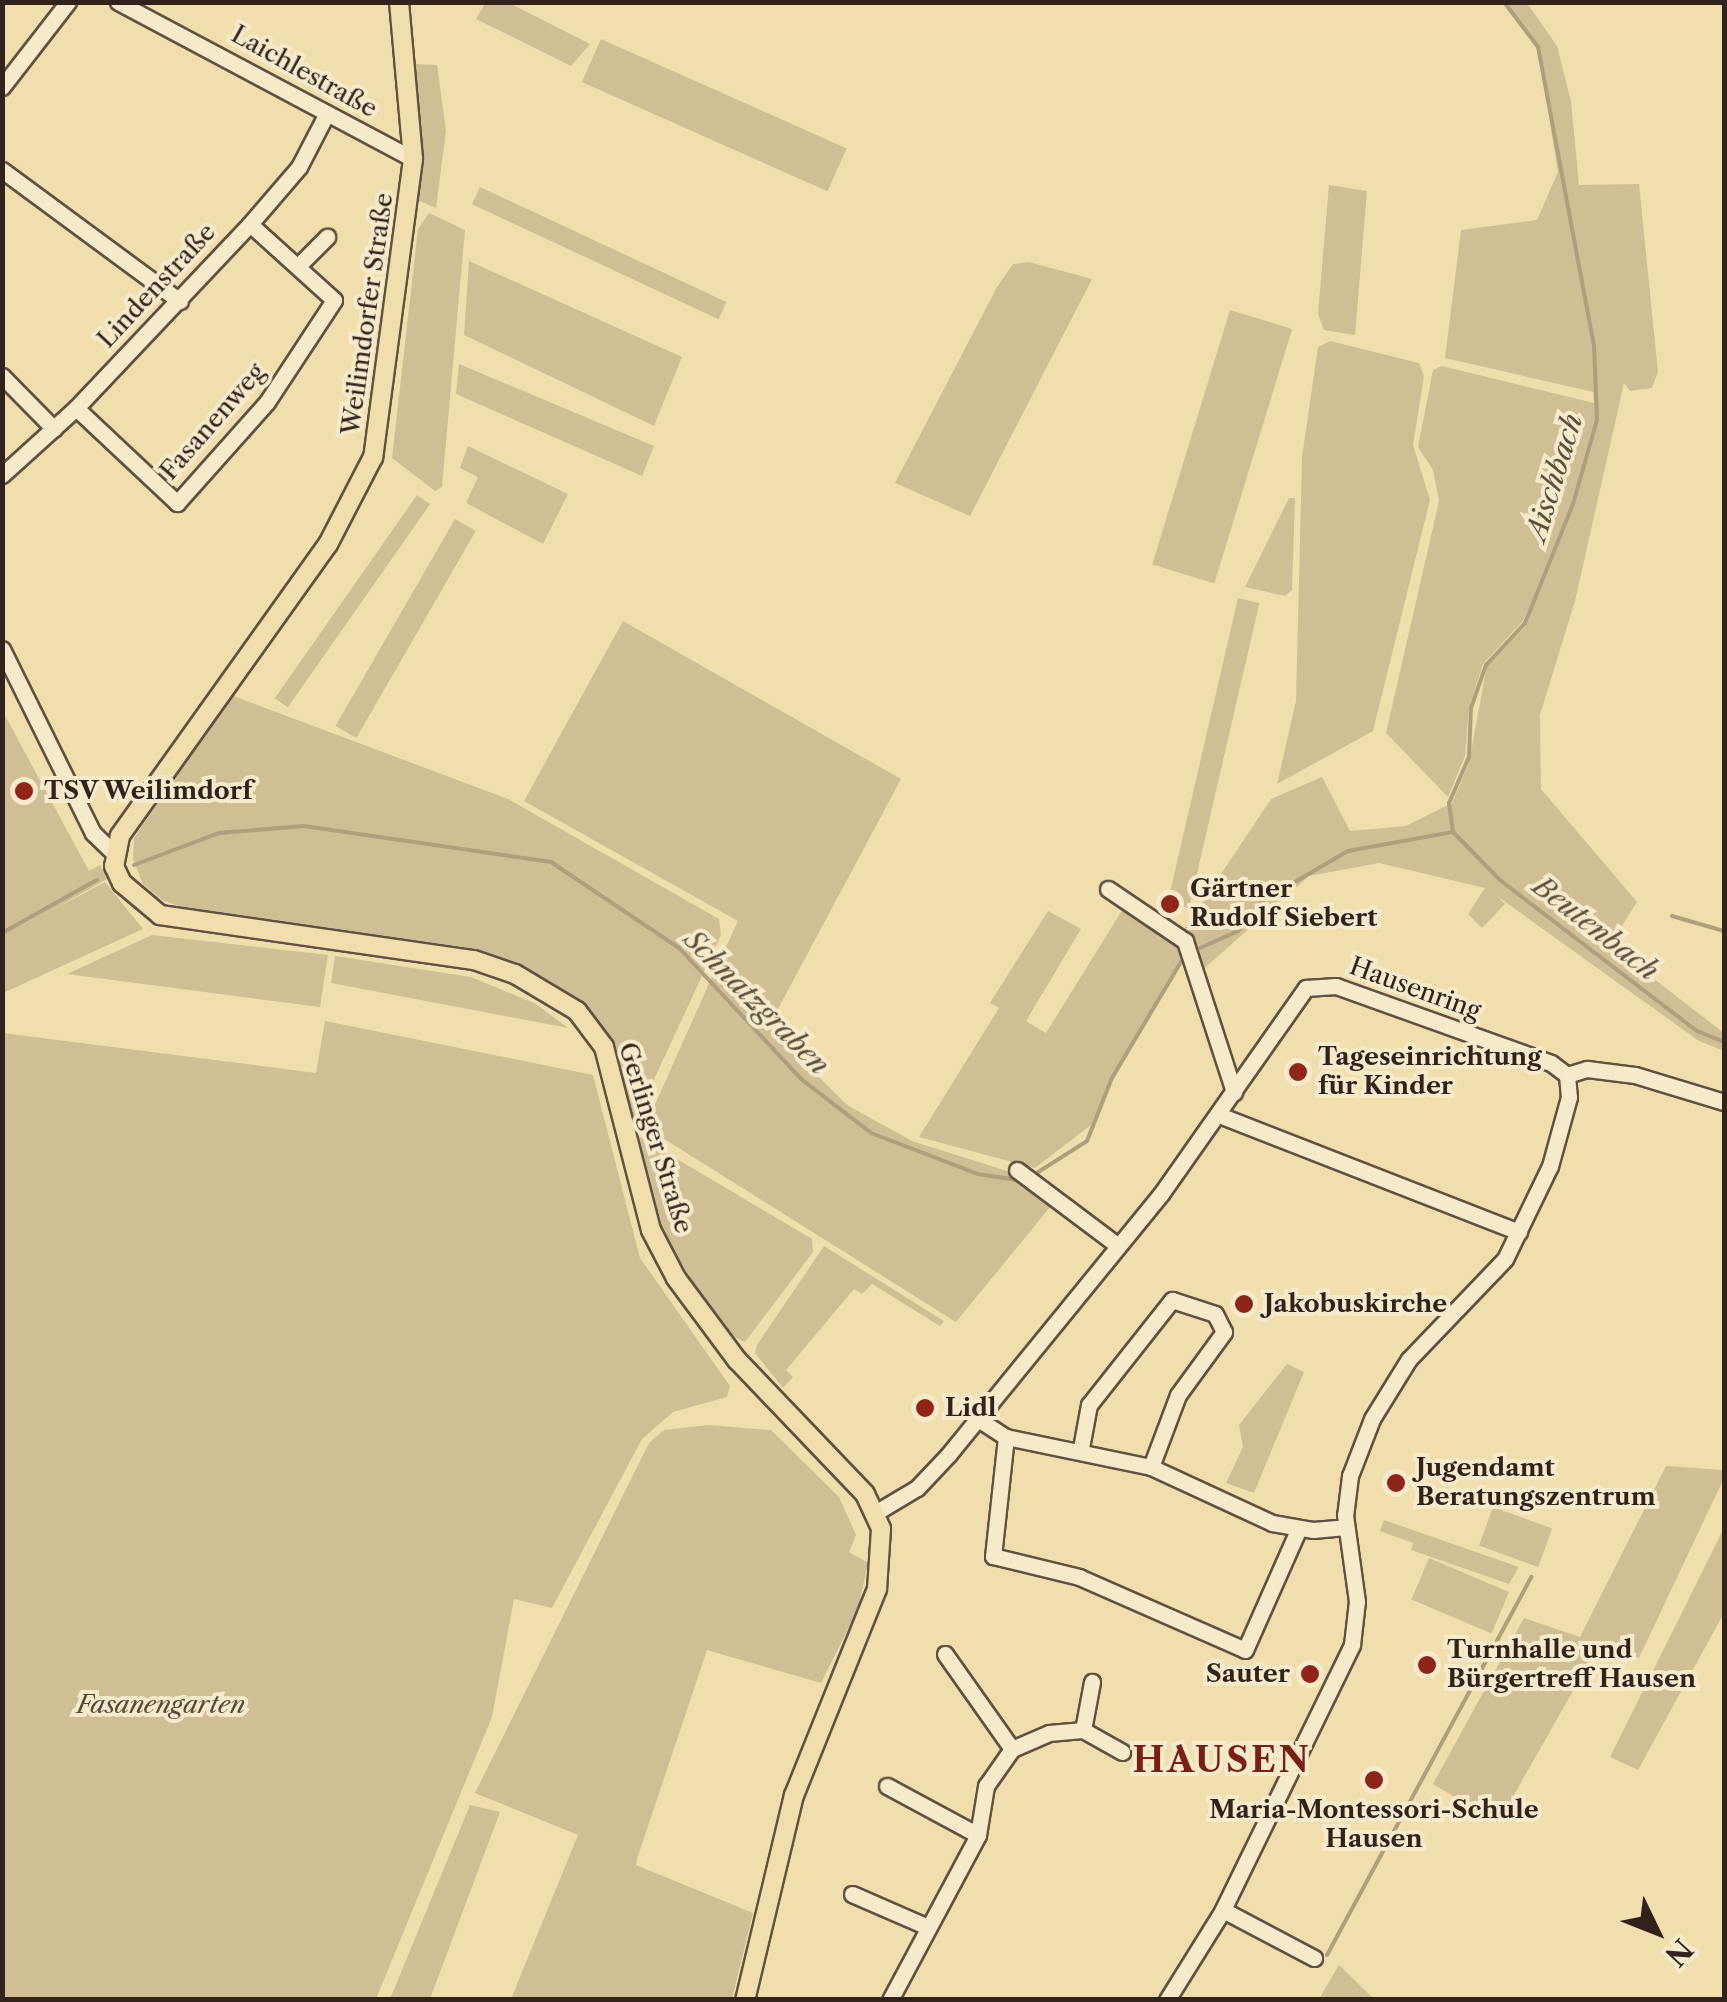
<!DOCTYPE html>
<html>
<head>
<meta charset="utf-8">
<style>
	body { margin:0 }
	#map { position:relative; width:1727px; height:2002px; overflow:hidden; background:#f0dfad; font-family:"Libre Caslon Text",serif }
	div>[style] { position:absolute }
	[style*='--x'] { left:calc(var(--x)*1px); top:calc(var(--y)*1px); width:calc(var(--w)*1px); rotate:calc(var(--a)*1deg) }
	.green>* { inset:0; background:#d0bf94; transform-origin:0 0 }
	.stream>* { height:4px; margin:-2px; padding:0 2px; transform-origin:2px; border-radius:2px; background:#af9f7c }
	.roads { filter:drop-shadow(2px 0 #615140) drop-shadow(-2px 0 #615140) drop-shadow(0 2px #615140) drop-shadow(0 -2px #615140) }
	.minor>* { height:15px; margin:-7.5px; padding:0 7.5px; transform-origin:7.5px; border-radius:7.5px; background:#f5eaca }
	.major>* { height:18px; margin:-9px; padding:0 9px; transform-origin:9px; border-radius:9px; background:#f0dfad }
	.dots>* { width:28px; height:28px; translate:-50% -50%; box-sizing:border-box; border:5px solid #f5eaca; border-radius:50% }
	span { translate:-50% -50%; white-space:nowrap; text-align:center; line-height:1.15; -webkit-text-stroke:8px #f5eaca; paint-order:stroke }
	.street-label { font-size:25px; color:#31221c }
	.poi-label { font-size:25px; color:#31221c; font-weight:700 }
	.left { translate:0 -50%; text-align:left }
	.right { translate:-100% -50%; text-align:right }
	.park-label { font-size:25px; color:#59493a; font-style:italic }
	.water-label { font-size:28px; color:#5d4e3e; font-style:italic }
	.district-label { font-size:35px; color:#7a1f14; font-weight:700; letter-spacing:2.5px }
	.frame { position:absolute; inset:0; border:5px solid #31221c; pointer-events:none }
	.north { position:absolute; left:1607px; top:1882px; width:100px; height:100px; -webkit-text-stroke:8px #f5eaca; paint-order:stroke; rotate:133deg; font-size:28px; font-weight:700; line-height:40px; text-align:center; color:#31221c }
	.north::after { content:''; display:block; margin:auto; width:35px; height:45px; background:#31221c; clip-path:polygon(50% 0,100% 100%,50% 72%,0 100%) }
</style>
</head>
<body>
<div id="map">
	<div class="green">
		<i style="clip-path:polygon(486px 2px,509px 3px,590px 44px,571px 66px,476px 19px)"></i>
		<i style="clip-path:polygon(1504px 3px,1527px 3px,1557px 46px,1571px 101px,1579px 185px,1639px 184px,1658px 372px,1652px 388px,1630px 391px,1624px 383px,1575px 601px,1540px 715px,1541px 789px,1637px 902px,1610px 945px,1724px 1033px,1724px 1051px,1699px 1041px,1497px 896px,1505px 904px,1482px 928px,1468px 914px,1485px 888px,1379px 863px,1309px 876px,1200px 972px,1183px 931px,1271px 799px,1322px 777px,1350px 831px,1406px 826px,1452px 803px,1469px 763px,1487px 665px,1525px 627px,1542px 581px,1523px 621px,1483px 664px,1469px 708px,1465px 756px,1448px 797px,1386px 733px,1439px 501px,1433px 470px,1418px 447px,1433px 370px,1442px 366px,1594px 403px,1593px 392px,1445px 358px,1461px 230px,1537px 220px,1558px 172px,1538px 47px)"></i>
		<i style="left:601px;top:39px;width:269px;height:47px;rotate:24deg"></i>
		<i style="clip-path:polygon(416px 64px,437px 65px,446px 131px,436px 208px,417px 200px)"></i>
		<i style="clip-path:polygon(1329px 185px,1367px 191px,1355px 335px,1324px 330px,1318px 314px)"></i>
		<i style="left:480px;top:187px;width:272px;height:19px;rotate:25deg"></i>
		<i style="clip-path:polygon(429px 213px,465px 230px,442px 487px,435px 491px,392px 458px,418px 229px)"></i>
		<i style="clip-path:polygon(469px 261px,682px 357px,654px 426px,464px 335px)"></i>
		<i style="clip-path:polygon(1029px 262px,1092px 279px,970px 516px,895px 483px,997px 287px,1013px 264px)"></i>
		<i style="left:1230px;top:310px;width:65px;height:266px;rotate:17deg"></i>
		<i style="clip-path:polygon(1330px 341px,1419px 363px,1424px 376px,1413px 445px,1430px 500px,1373px 731px,1277px 784px,1296px 701px,1302px 457px,1318px 347px)"></i>
		<i style="clip-path:polygon(459px 364px,654px 446px,642px 476px,456px 394px)"></i>
		<i style="clip-path:polygon(468px 446px,568px 494px,543px 544px,466px 503px,478px 477px,460px 468px)"></i>
		<i style="left:417px;top:495px;width:16px;height:248px;rotate:35deg"></i>
		<i style="clip-path:polygon(1289px 498px,1295px 498px,1292px 590px,1285px 596px,1245px 587px)"></i>
		<i style="left:455px;top:519px;width:24px;height:239px;rotate:30deg"></i>
		<i style="left:1238px;top:598px;width:22px;height:313px;rotate:13deg"></i>
		<i style="clip-path:polygon(623px 621px,901px 779px,771px 1022px,718px 964px,738px 921px,524px 801px)"></i>
		<i style="clip-path:polygon(231px 695px,508px 799px,719px 919px,721px 935px,638px 1114px,629px 1120px,616px 1054px,600px 1024px,581px 1002px,523px 967px,464px 947px,193px 911px,162px 900px,143px 884px,133px 859px,134px 838px)"></i>
		<i style="clip-path:polygon(2px 710px,89px 871px,100px 865px,107px 879px,42px 916px,105px 882px,143px 929px,3px 993px)"></i>
		<i style="clip-path:polygon(1126px 904px,1178px 937px,1187px 954px,1111px 1077px,1091px 1125px,1035px 1168px,919px 1137px,999px 1008px,990px 1003px,1048px 911px,1081px 929px,1026px 1021px,1046px 1033px)"></i>
		<i style="clip-path:polygon(152px 935px,328px 955px,320px 1007px,67px 974px)"></i>
		<i style="clip-path:polygon(335px 956px,471px 977px,536px 1004px,568px 1028px,331px 983px)"></i>
		<i style="clip-path:polygon(714px 972px,847px 1105px,912px 1141px,1017px 1174px,1027px 1181px,1024px 1189px,1029px 1185px,1055px 1201px,956px 1322px,645px 1127px)"></i>
		<i style="clip-path:polygon(325px 1021px,593px 1075px,640px 1258px,730px 1386px,727px 1397px,673px 1412px,642px 1439px,552px 1608px,514px 1599px,492px 1717px,376px 1999px,3px 1999px,3px 1033px,316px 1073px)"></i>
		<i style="clip-path:polygon(635px 1134px,812px 1239px,813px 1252px,745px 1342px,730px 1335px,708px 1307px,661px 1230px)"></i>
		<i style="clip-path:polygon(824px 1246px,944px 1321px,940px 1326px,872px 1284px,862px 1294px,854px 1289px,786px 1370px,793px 1377px,783px 1388px,755px 1353px,757px 1345px)"></i>
		<i style="clip-path:polygon(1287px 1364px,1304px 1372px,1254px 1493px,1226px 1483px,1243px 1447px,1239px 1425px)"></i>
		<i style="clip-path:polygon(708px 1425px,771px 1430px,839px 1497px,856px 1535px,849px 1552px,868px 1563px,858px 1609px,821px 1683px,707px 1650px,637px 1859px,636px 1865px,753px 1913px,732px 1999px,511px 1999px,578px 1835px,475px 1793px,649px 1443px,664px 1430px)"></i>
		<i style="clip-path:polygon(1666px 1466px,1724px 1470px,1724px 1478px,1639px 1658px,1599px 1645px,1498px 1823px,1433px 1784px,1524px 1618px,1580px 1637px)"></i>
		<i style="left:1493px;top:1507px;width:63px;height:41px;rotate:20deg"></i>
		<i style="clip-path:polygon(1384px 1520px,1519px 1567px,1509px 1584px,1411px 1550px,1413px 1543px,1380px 1531px)"></i>
		<i style="clip-path:polygon(1724px 1528px,1724px 1613px,1638px 1770px,1610px 1757px)"></i>
		<i style="left:1429px;top:1558px;width:87px;height:45px;rotate:23deg"></i>
		<i style="clip-path:polygon(470px 1805px,500px 1812px,430px 1999px,390px 1999px)"></i>
		<i style="clip-path:polygon(1339px 1965px,1374px 1999px,1319px 1999px)"></i>
	</div>
	<div class="stream">
		<i style="--x:1453;--y:832;--w:29;--a:-98"></i>
		<i style="--x:1449;--y:803;--w:50;--a:-66.5"></i>
		<i style="--x:1469;--y:757;--w:49;--a:-87.7"></i>
		<i style="--x:1471;--y:708;--w:46;--a:-70.8"></i>
		<i style="--x:1486;--y:665;--w:57;--a:-47.1"></i>
		<i style="--x:1525;--y:623;--w:128;--a:-68"></i>
		<i style="--x:1573;--y:504;--w:87;--a:-74.1"></i>
		<i style="--x:1597;--y:420;--w:74;--a:-92.3"></i>
		<i style="--x:1594;--y:346;--w:304;--a:-100.6"></i>
		<i style="--x:1538;--y:47;--w:56;--a:-127.1"></i>
		<i style="--x:1453;--y:832;--w:67;--a:45.6"></i>
		<i style="--x:1500;--y:880;--w:248;--a:37.5"></i>
		<i style="--x:1697;--y:1031;--w:29;--a:22"></i>
		<i style="--x:134;--y:865;--w:91;--a:-20.6"></i>
		<i style="--x:219;--y:833;--w:85;--a:-4.7"></i>
		<i style="--x:304;--y:826;--w:250;--a:8.3"></i>
		<i style="--x:551;--y:862;--w:154;--a:33.9"></i>
		<i style="--x:679;--y:948;--w:179;--a:47"></i>
		<i style="--x:801;--y:1079;--w:88;--a:37.6"></i>
		<i style="--x:871;--y:1133;--w:115;--a:21"></i>
		<i style="--x:978;--y:1174;--w:47;--a:8.7"></i>
		<i style="--x:1672;--y:916;--w:54;--a:16.1"></i>
		<i style="--x:2;--y:933;--w:109;--a:-29.2"></i>
		<i style="--x:1200;--y:948;--w:42;--a:-24.1"></i>
		<i style="--x:1238;--y:931;--w:38;--a:-51"></i>
		<i style="--x:1262;--y:901;--w:99;--a:-30.2"></i>
		<i style="--x:1348;--y:851;--w:107;--a:-10.3"></i>
		<i style="--x:1032;--y:1176;--w:65;--a:-32.5"></i>
		<i style="--x:1087;--y:1141;--w:68;--a:-68.4"></i>
		<i style="--x:1112;--y:1078;--w:135;--a:-59.3"></i>
		<i style="--x:1327;--y:1955;--w:430;--a:-61.6"></i>
	</div>
	<div class="roads">
		<div class="minor">
			<i style="--x:118;--y:2;--w:334;--a:28"></i>
			<i style="--x:2;--y:87;--w:108;--a:-52.2"></i>
			<i style="--x:2;--y:170;--w:221;--a:36.4"></i>
			<i style="--x:299;--y:265;--w:40;--a:-45"></i>
			<i style="--x:2;--y:376;--w:74;--a:45.5"></i>
			<i style="--x:76;--y:408;--w:139;--a:43.2"></i>
			<i style="--x:177;--y:503;--w:135;--a:-48.3"></i>
			<i style="--x:267;--y:402;--w:122;--a:-56.7"></i>
			<i style="--x:334;--y:300;--w:113;--a:-137.9"></i>
			<i style="--x:2;--y:475;--w:100;--a:-42.2"></i>
			<i style="--x:76;--y:408;--w:253;--a:-46.6"></i>
			<i style="--x:250;--y:224;--w:75;--a:-49.3"></i>
			<i style="--x:299;--y:167;--w:59;--a:-62.6"></i>
			<i style="--x:2;--y:649;--w:205;--a:63.7"></i>
			<i style="--x:93;--y:833;--w:29;--a:44"></i>
			<i style="--x:1108;--y:889;--w:93;--a:34"></i>
			<i style="--x:1185;--y:941;--w:159;--a:72"></i>
			<i style="--x:1567;--y:1075;--w:21;--a:-17"></i>
			<i style="--x:1587;--y:1069;--w:48;--a:7.1"></i>
			<i style="--x:1635;--y:1075;--w:93;--a:16.9"></i>
			<i style="--x:1219;--y:1115;--w:322;--a:21.3"></i>
			<i style="--x:1017;--y:1170;--w:125;--a:36.9"></i>
			<i style="--x:978;--y:1419;--w:33;--a:33"></i>
			<i style="--x:1006;--y:1437;--w:148;--a:11.7"></i>
			<i style="--x:1151;--y:1467;--w:133;--a:24.8"></i>
			<i style="--x:1272;--y:1523;--w:42;--a:9.7"></i>
			<i style="--x:1313;--y:1530;--w:33;--a:-5"></i>
			<i style="--x:1006;--y:1437;--w:120;--a:96.2"></i>
			<i style="--x:993;--y:1556;--w:89;--a:13.7"></i>
			<i style="--x:1079;--y:1577;--w:181;--a:23.7"></i>
			<i style="--x:1245;--y:1650;--w:133;--a:-66.1"></i>
			<i style="--x:1081;--y:1448;--w:44;--a:-79.5"></i>
			<i style="--x:1089;--y:1405;--w:134;--a:-51.7"></i>
			<i style="--x:1172;--y:1300;--w:45;--a:18"></i>
			<i style="--x:1215;--y:1314;--w:20;--a:63"></i>
			<i style="--x:1224;--y:1332;--w:78;--a:126.1"></i>
			<i style="--x:1178;--y:1395;--w:77;--a:110.6"></i>
			<i style="--x:875;--y:1513;--w:49;--a:-30.8"></i>
			<i style="--x:917;--y:1488;--w:47;--a:-46.7"></i>
			<i style="--x:949;--y:1454;--w:335;--a:-50.8"></i>
			<i style="--x:1161;--y:1194;--w:252;--a:-54.9"></i>
			<i style="--x:1306;--y:988;--w:30;--a:-4"></i>
			<i style="--x:1336;--y:986;--w:228;--a:19.7"></i>
			<i style="--x:1551;--y:1063;--w:20;--a:37"></i>
			<i style="--x:1567;--y:1075;--w:22;--a:85"></i>
			<i style="--x:1569;--y:1097;--w:72;--a:105.4"></i>
			<i style="--x:1550;--y:1166;--w:103;--a:115.8"></i>
			<i style="--x:1505;--y:1259;--w:139;--a:133.8"></i>
			<i style="--x:1409;--y:1359;--w:70;--a:121.7"></i>
			<i style="--x:1372;--y:1419;--w:61;--a:111.1"></i>
			<i style="--x:1350;--y:1476;--w:39;--a:97"></i>
			<i style="--x:1345;--y:1515;--w:87;--a:82.1"></i>
			<i style="--x:1357;--y:1601;--w:44;--a:96.5"></i>
			<i style="--x:1352;--y:1645;--w:295;--a:116"></i>
			<i style="--x:1223;--y:1910;--w:106;--a:121.9"></i>
			<i style="--x:945;--y:1654;--w:116;--a:54.8"></i>
			<i style="--x:1083;--y:1730;--w:49;--a:-79.4"></i>
			<i style="--x:887;--y:1786;--w:103;--a:28.3"></i>
			<i style="--x:852;--y:1894;--w:83;--a:23.5"></i>
			<i style="--x:1223;--y:1910;--w:103;--a:27.8"></i>
			<i style="--x:890;--y:2000;--w:187;--a:-61.9"></i>
			<i style="--x:978;--y:1835;--w:50;--a:-80.7"></i>
			<i style="--x:986;--y:1786;--w:45;--a:-54.9"></i>
			<i style="--x:1012;--y:1749;--w:40;--a:-23.4"></i>
			<i style="--x:1049;--y:1733;--w:34;--a:-5"></i>
			<i style="--x:1083;--y:1730;--w:45;--a:29.4"></i>
		</div>
		<div class="major">
			<i style="--x:399;--y:2;--w:158;--a:84.9"></i>
			<i style="--x:413;--y:159;--w:301;--a:97.6"></i>
			<i style="--x:373;--y:457;--w:98;--a:117.3"></i>
			<i style="--x:328;--y:544;--w:359;--a:125.5"></i>
			<i style="--x:120;--y:836;--w:31;--a:101"></i>
			<i style="--x:114;--y:866;--w:19;--a:65"></i>
			<i style="--x:122;--y:883;--w:50;--a:40.1"></i>
			<i style="--x:160;--y:915;--w:317;--a:8.2"></i>
			<i style="--x:474;--y:960;--w:43;--a:18.9"></i>
			<i style="--x:515;--y:974;--w:72;--a:30.8"></i>
			<i style="--x:577;--y:1011;--w:45;--a:53.1"></i>
			<i style="--x:604;--y:1047;--w:189;--a:75.6"></i>
			<i style="--x:651;--y:1230;--w:54;--a:62.5"></i>
			<i style="--x:676;--y:1278;--w:102;--a:53.4"></i>
			<i style="--x:737;--y:1360;--w:185;--a:46.3"></i>
			<i style="--x:865;--y:1494;--w:38;--a:65"></i>
			<i style="--x:881;--y:1529;--w:60;--a:93.8"></i>
			<i style="--x:877;--y:1589;--w:222;--a:111.9"></i>
			<i style="--x:794;--y:1795;--w:211;--a:103.4"></i>
		</div>
	</div>
	<div class="dots">
		<i style="left:24px;top:791px;background:#8f2418"></i>
		<i style="left:1170px;top:904px;background:#8f2418"></i>
		<i style="left:1298px;top:1072px;background:#8f2418"></i>
		<i style="left:1244px;top:1304px;background:#8f2418"></i>
		<i style="left:925px;top:1408px;background:#8f2418"></i>
		<i style="left:1396px;top:1483px;background:#8f2418"></i>
		<i style="left:1427px;top:1665px;background:#8f2418"></i>
		<i style="left:1310px;top:1674px;background:#8f2418"></i>
		<i style="left:1374px;top:1780px;background:#8f2418"></i>
	</div>
	<div class="street-label">
		<span style="left:304px;top:72px;rotate:29deg">Laichlestraße</span>
		<span style="left:157px;top:286px;rotate:-47deg">Lindenstraße</span>
		<span style="left:368px;top:314px;rotate:-82deg">Weilimdorfer Straße</span>
		<span style="left:213px;top:422px;rotate:-49deg">Fasanenweg</span>
		<span style="left:1415px;top:989px;rotate:20deg">Hausenring</span>
		<span style="left:655px;top:1138px;rotate:73deg">Gerlinger Straße</span>
	</div>
	<div class="poi-label">
		<span class="left" style="left:44px;top:791px">TSV Weilimdorf</span>
		<span class="left" style="left:1190px;top:904px">Gärtner<br>Rudolf Siebert</span>
		<span class="left" style="left:1318px;top:1072px">Tageseinrichtung<br>für Kinder</span>
		<span class="left" style="left:1264px;top:1304px">Jakobuskirche</span>
		<span class="left" style="left:945px;top:1408px">Lidl</span>
		<span class="left" style="left:1416px;top:1483px">Jugendamt<br>Beratungszentrum</span>
		<span class="left" style="left:1447px;top:1665px">Turnhalle und<br>Bürgertreff Hausen</span>
		<span class="right" style="left:1290px;top:1674px">Sauter</span>
		<span style="left:1374px;top:1825px">Maria-Montessori-Schule<br>Hausen</span>
	</div>
	<div class="park-label">
		<span style="left:161px;top:1705px">Fasanengarten</span>
	</div>
	<div class="water-label">
		<span style="left:1554px;top:477px;rotate:-73deg">Aischbach</span>
		<span style="left:1596px;top:928px;rotate:38deg">Beutenbach</span>
		<span style="left:757px;top:1002px;rotate:45deg">Schnatzgraben</span>
	</div>
	<div class="district-label">
		<span style="left:1222px;top:1760px">HAUSEN</span>
	</div>
	<div class="frame"></div>
	<div class="north">N</div>
</div>
</body>
</html>
